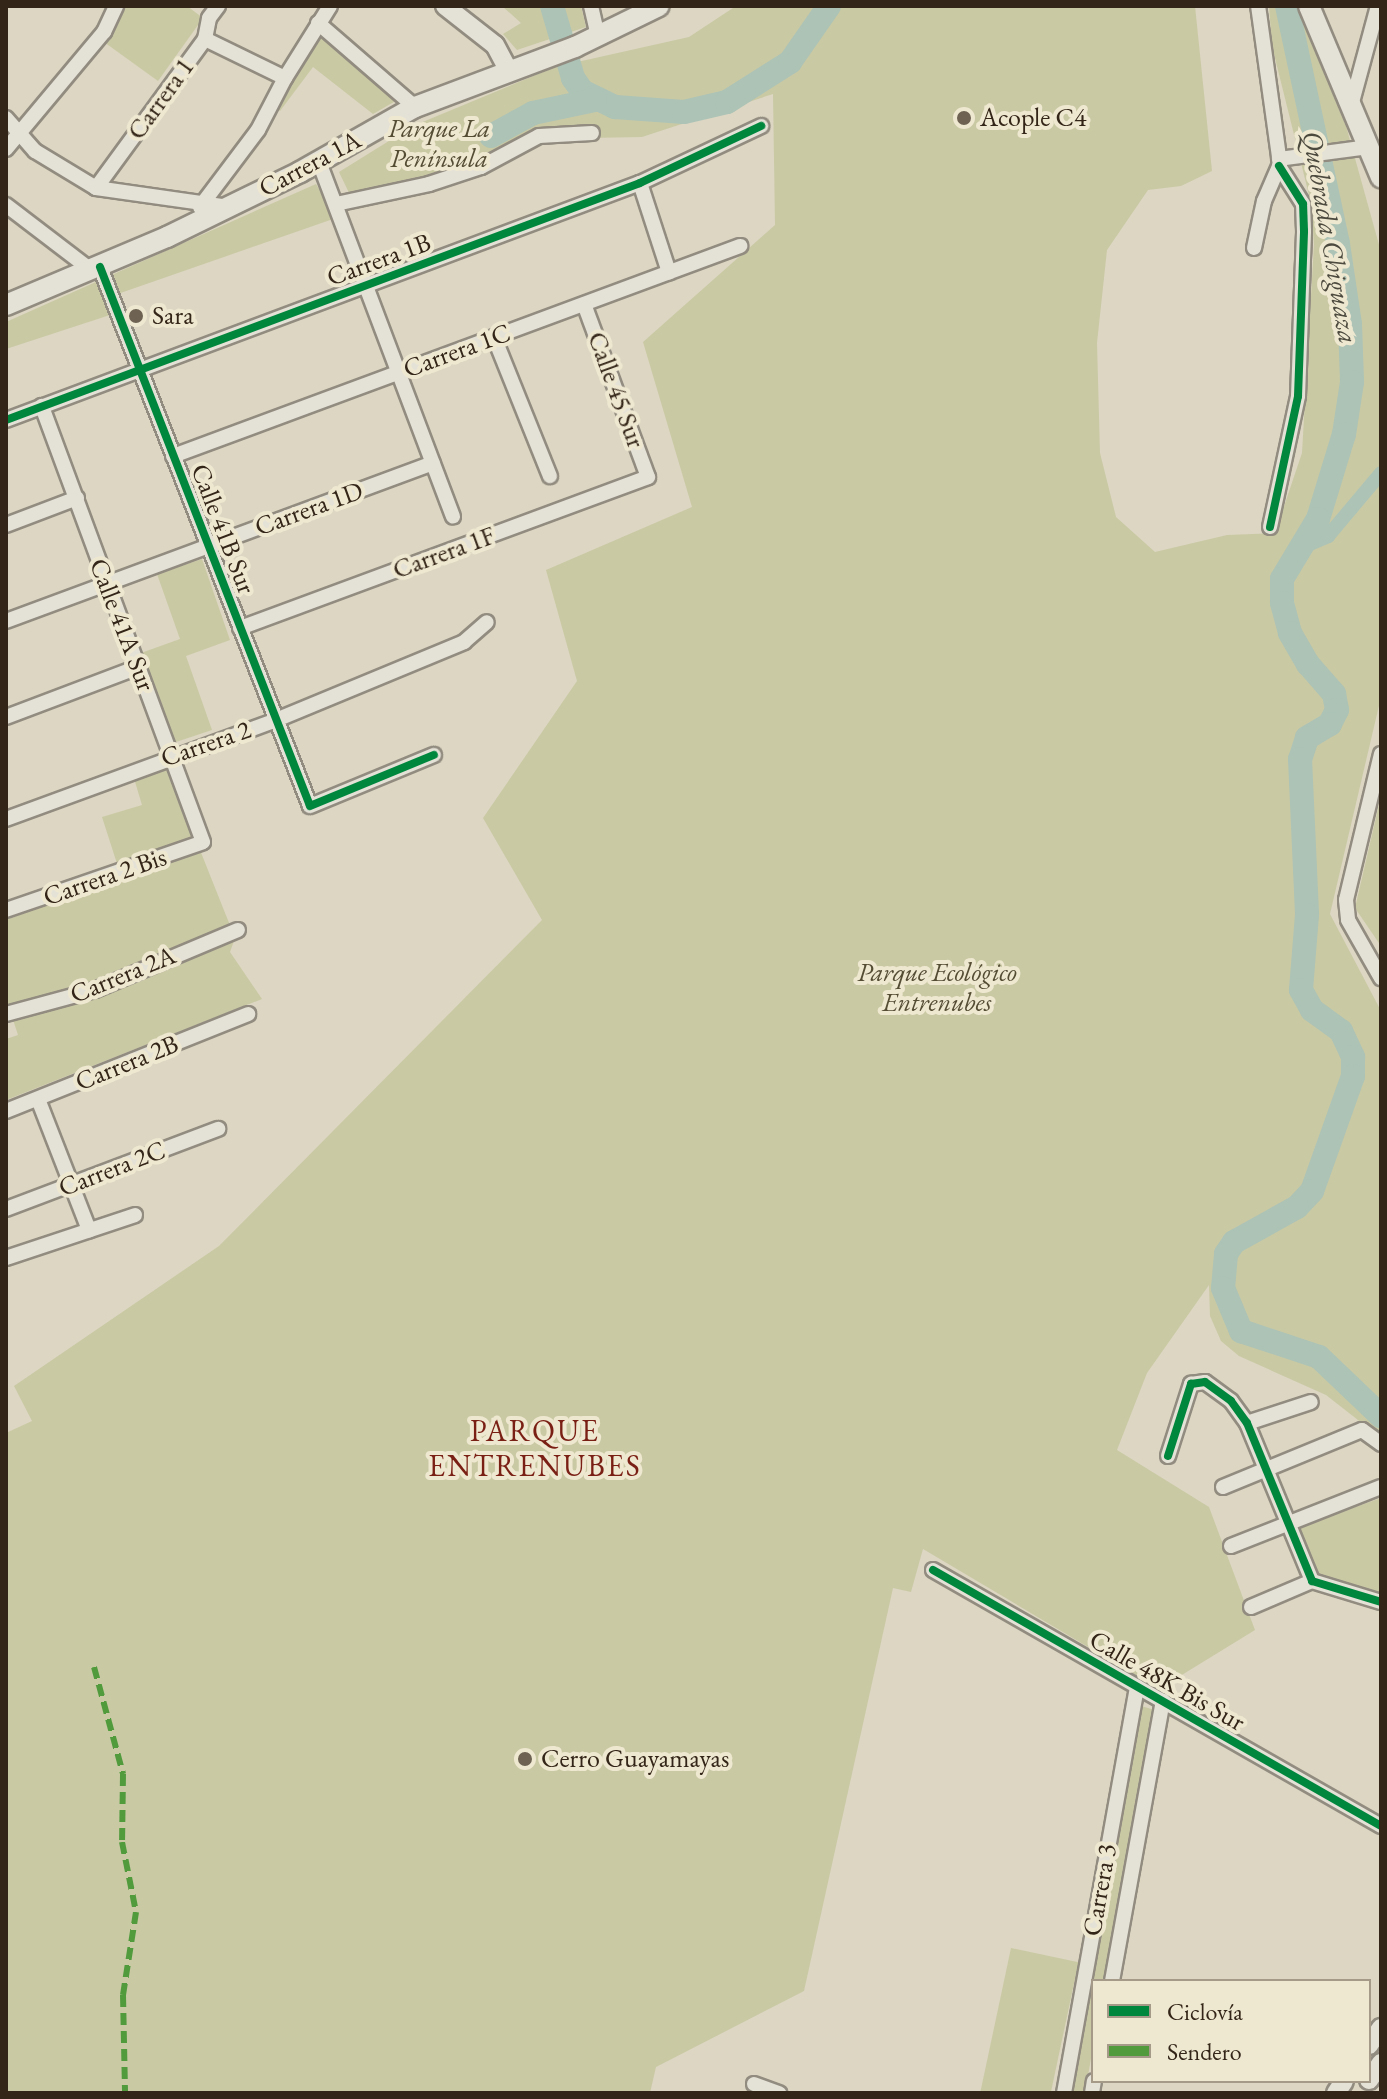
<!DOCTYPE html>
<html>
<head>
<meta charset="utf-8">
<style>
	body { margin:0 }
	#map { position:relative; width:1387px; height:2099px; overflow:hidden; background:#dcd6c2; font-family:"EB Garamond",serif }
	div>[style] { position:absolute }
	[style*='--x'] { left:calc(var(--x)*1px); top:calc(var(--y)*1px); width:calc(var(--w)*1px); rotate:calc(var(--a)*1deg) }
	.green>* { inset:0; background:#c9c9a4; transform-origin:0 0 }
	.canal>* { height:14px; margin:-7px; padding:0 7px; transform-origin:7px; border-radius:7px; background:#acc3b6 }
	.river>* { height:24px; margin:-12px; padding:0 12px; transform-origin:12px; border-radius:12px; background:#acc3b6 }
	.roads { filter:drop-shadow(2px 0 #928c80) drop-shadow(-2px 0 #928c80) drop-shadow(0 2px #928c80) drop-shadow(0 -2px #928c80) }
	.minor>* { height:14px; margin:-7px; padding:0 7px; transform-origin:7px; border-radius:7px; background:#e4e1d7 }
	.tertiary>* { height:18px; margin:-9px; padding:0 9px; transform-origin:9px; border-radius:9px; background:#e4e1d7 }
	.secondary>* { height:20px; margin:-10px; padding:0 10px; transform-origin:10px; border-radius:10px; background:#e4e1d7 }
	.quiet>* { height:6px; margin-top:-3px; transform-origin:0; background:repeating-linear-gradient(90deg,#519b3d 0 12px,transparent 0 18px) }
	.cycleway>* { height:8px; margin:-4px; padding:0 4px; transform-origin:4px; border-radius:4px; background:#00873e }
	.dots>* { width:22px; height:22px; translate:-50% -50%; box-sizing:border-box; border:4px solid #efe8d1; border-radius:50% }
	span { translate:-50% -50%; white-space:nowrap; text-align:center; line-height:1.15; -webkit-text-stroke:8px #efe8d1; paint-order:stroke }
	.street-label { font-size:26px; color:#332517 }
	.poi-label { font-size:26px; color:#332517 }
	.left { translate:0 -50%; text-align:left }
	.park-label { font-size:26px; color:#554c34; font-style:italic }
	.water-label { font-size:28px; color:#4c4a3e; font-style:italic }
	.quarter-label { font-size:30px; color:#7a1f14; letter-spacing:2px }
	.frame { position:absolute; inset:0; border:8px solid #332517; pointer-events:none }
	.legend { position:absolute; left:1091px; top:1979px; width:280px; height:104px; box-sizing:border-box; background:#efe8d1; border:2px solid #a49a87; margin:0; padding:10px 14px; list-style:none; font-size:24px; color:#332517 }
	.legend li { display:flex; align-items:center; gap:16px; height:40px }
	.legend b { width:40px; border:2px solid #a49a87 }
</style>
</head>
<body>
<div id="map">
	<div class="green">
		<i style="clip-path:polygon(126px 6px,187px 6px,203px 18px,158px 81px,104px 42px)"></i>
		<i style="clip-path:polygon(502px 6px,581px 6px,586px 27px,517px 50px,503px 34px,521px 23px)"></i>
		<i style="clip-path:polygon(736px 6px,1195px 6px,1212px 171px,1181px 186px,1148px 190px,1107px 250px,1097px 343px,1100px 453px,1116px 517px,1155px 552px,1227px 535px,1275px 533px,1302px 453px,1314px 244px,1311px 203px,1272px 46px,1269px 6px,1296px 6px,1346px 126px,1381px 252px,1381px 697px,1330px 914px,1381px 1011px,1381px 1438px,1326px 1395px,1239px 1356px,1221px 1341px,1210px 1316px,1209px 1285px,1147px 1373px,1117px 1450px,1209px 1507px,1255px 1630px,1159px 1689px,923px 1549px,911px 1592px,893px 1588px,804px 1991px,656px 2067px,650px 2093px,6px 2093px,6px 1433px,32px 1421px,14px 1386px,219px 1246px,542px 920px,483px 818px,577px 681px,546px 570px,692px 507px,643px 342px,775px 225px,773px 94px,642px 137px,589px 138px,538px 132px,461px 167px,351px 197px,339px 172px,413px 126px,555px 67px,689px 37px)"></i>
		<i style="clip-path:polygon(320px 34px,399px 99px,373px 114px,313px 67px,280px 111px,275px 107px)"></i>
		<i style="clip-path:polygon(316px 184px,336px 218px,109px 297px,113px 314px,6px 349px,6px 322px)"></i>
		<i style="clip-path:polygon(202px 559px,230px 640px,186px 656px,212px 730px,173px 743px,141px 653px,180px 639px,157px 574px)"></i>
		<i style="clip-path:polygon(167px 767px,235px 938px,230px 952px,262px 999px,6px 1100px,6px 1039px,18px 1035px,6px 998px,6px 920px,121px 876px,102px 817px,142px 805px,133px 775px)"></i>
		<i style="clip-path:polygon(1381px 796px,1381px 946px,1355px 908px)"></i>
		<i style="clip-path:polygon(1381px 1498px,1381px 1600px,1329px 1582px,1317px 1572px,1299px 1527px)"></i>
		<i style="clip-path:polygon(1141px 1706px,1155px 1710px,1105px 1981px,1093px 1981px,1093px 2047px,1085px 2093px,1073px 2093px)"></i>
		<i style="left:1011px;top:1948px;width:69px;height:147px;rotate:12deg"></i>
	</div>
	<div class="canal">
		<i style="--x:1298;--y:549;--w:33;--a:-23"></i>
		<i style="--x:1328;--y:536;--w:82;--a:-49.9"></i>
	</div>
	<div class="river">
		<i style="--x:552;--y:6;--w:75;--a:73.7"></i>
		<i style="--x:573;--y:78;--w:16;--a:55"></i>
		<i style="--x:582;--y:91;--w:37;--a:26"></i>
		<i style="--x:615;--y:107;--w:69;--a:4.1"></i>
		<i style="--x:684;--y:112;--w:44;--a:-13.1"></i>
		<i style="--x:727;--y:102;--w:75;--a:-32.4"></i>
		<i style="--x:790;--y:62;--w:68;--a:-55.1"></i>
		<i style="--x:1287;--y:6;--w:243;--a:77.9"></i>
		<i style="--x:1338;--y:244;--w:81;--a:81.5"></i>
		<i style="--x:1350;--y:324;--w:58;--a:88"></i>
		<i style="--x:1352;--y:382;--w:53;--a:98.7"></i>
		<i style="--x:1344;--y:434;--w:89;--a:107"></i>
		<i style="--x:1318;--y:519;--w:70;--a:121"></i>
		<i style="--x:1282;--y:579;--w:24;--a:90"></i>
		<i style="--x:1282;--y:603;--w:31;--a:75"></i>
		<i style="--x:1290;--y:633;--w:36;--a:60"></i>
		<i style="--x:1308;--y:664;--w:40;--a:49"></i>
		<i style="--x:1334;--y:694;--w:16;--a:79"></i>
		<i style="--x:1337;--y:710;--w:16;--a:117"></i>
		<i style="--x:1330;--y:724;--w:27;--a:149"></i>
		<i style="--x:1307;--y:738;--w:22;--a:108"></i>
		<i style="--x:1300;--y:759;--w:156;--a:87.4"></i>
		<i style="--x:1307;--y:915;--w:75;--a:94.6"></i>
		<i style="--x:1301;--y:990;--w:23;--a:61"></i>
		<i style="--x:1312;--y:1010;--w:36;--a:36"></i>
		<i style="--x:1341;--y:1031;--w:29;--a:65"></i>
		<i style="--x:1353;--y:1057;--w:19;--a:90"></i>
		<i style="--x:1353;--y:1076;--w:122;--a:109.6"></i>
		<i style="--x:1312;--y:1191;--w:22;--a:133"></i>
		<i style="--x:1297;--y:1207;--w:72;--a:150.9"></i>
		<i style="--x:1234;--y:1242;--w:14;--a:124"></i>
		<i style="--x:1226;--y:1254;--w:34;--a:95"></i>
		<i style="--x:1223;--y:1288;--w:47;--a:67.3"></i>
		<i style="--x:1241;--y:1331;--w:82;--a:18.4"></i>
		<i style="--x:1319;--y:1357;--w:86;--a:43.6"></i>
		<i style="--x:491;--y:136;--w:48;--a:-28.7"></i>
		<i style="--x:533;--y:113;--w:63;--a:-11.8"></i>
	</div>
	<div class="roads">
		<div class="minor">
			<i style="--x:591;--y:6;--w:32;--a:77"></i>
			<i style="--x:318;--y:23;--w:128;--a:40.9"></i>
			<i style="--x:285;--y:78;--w:85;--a:-58"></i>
			<i style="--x:1351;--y:106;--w:104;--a:-74.9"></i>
			<i style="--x:6;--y:118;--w:44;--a:48.7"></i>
			<i style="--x:35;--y:151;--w:71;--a:31.2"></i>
			<i style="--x:96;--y:188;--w:127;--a:8.1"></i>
			<i style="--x:6;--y:149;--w:153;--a:-50.1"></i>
			<i style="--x:104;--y:32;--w:29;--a:-65"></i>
			<i style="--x:1279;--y:159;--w:91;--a:-7.6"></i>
			<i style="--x:319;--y:162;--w:379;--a:69.3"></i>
			<i style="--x:640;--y:183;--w:94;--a:72"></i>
			<i style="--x:96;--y:188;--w:185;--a:-53.8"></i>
			<i style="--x:205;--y:39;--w:21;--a:-79"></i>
			<i style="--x:209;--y:18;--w:15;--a:-53"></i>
			<i style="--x:336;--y:204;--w:95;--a:-12.1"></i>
			<i style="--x:429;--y:184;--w:55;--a:-18.1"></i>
			<i style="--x:481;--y:167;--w:66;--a:-28.1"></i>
			<i style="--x:539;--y:136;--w:53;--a:-3.2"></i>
			<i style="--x:6;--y:205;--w:107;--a:37.4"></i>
			<i style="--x:200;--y:207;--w:96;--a:-53"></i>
			<i style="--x:258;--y:130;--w:59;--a:-62.6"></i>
			<i style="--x:285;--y:78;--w:89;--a:-154"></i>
			<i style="--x:1254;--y:248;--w:48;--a:-78"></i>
			<i style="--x:1264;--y:201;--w:40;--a:-66.6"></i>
			<i style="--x:1280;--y:164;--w:160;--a:-97.9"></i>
			<i style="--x:100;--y:267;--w:578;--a:68.71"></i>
			<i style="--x:310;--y:806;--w:134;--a:-22.4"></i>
			<i style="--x:494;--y:337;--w:150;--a:68.1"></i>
			<i style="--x:6;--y:420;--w:677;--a:-20.5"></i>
			<i style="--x:640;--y:183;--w:134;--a:-25.2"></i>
			<i style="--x:173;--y:456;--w:605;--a:-20.32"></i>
			<i style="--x:6;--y:525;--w:76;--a:-20.8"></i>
			<i style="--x:1270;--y:527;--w:134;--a:-77.9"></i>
			<i style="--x:1298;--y:396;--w:165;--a:-87.9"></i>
			<i style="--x:1304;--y:231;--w:27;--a:-92"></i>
			<i style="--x:1303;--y:204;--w:45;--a:-122.3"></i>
			<i style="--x:6;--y:621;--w:455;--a:-20.3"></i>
			<i style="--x:240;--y:628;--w:435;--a:-20.3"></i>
			<i style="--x:648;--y:477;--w:184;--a:-110.3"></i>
			<i style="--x:6;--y:717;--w:141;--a:-20.7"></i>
			<i style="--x:1381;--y:754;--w:150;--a:103.5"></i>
			<i style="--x:1346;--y:900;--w:20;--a:84"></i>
			<i style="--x:1348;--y:920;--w:67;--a:60.4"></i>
			<i style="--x:6;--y:819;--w:288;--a:-20.1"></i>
			<i style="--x:276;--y:720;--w:204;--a:-22.5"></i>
			<i style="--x:464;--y:642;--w:30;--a:-41"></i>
			<i style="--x:6;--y:910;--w:208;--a:-19"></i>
			<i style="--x:203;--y:842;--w:465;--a:-110.3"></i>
			<i style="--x:6;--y:1014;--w:92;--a:-15.1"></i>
			<i style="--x:95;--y:990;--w:155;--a:-22.8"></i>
			<i style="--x:38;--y:1099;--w:141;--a:68.7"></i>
			<i style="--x:6;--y:1111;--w:261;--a:-21.8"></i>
			<i style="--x:6;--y:1209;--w:227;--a:-20.7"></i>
			<i style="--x:6;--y:1258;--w:136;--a:-18.4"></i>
			<i style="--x:1247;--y:1423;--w:67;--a:-18.2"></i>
			<i style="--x:1168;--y:1456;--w:76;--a:-72.3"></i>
			<i style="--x:1191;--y:1384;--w:14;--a:-8"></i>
			<i style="--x:1205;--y:1382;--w:32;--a:36"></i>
			<i style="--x:1231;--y:1401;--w:27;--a:54"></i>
			<i style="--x:1247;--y:1423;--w:171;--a:67.6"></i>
			<i style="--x:1312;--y:1581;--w:72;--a:16.9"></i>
			<i style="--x:1223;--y:1487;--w:150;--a:-22.3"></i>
			<i style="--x:1362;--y:1430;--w:24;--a:36"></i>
			<i style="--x:1231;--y:1546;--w:161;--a:-21.5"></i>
			<i style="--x:933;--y:1570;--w:516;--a:29.74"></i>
			<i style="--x:1251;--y:1607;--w:66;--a:-23.1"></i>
			<i style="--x:1112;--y:1981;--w:285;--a:-79.7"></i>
			<i style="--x:754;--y:2084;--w:27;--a:20"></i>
			<i style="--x:1064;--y:2093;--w:413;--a:-79.8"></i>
			<i style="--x:1092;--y:2093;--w:12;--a:-81"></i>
		</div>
		<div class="tertiary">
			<i style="--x:445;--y:6;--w:63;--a:38"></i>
			<i style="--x:495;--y:45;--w:30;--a:62"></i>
			<i style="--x:1369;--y:2045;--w:21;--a:-55"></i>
			<i style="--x:1369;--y:2080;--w:21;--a:-55"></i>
			<i style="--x:1336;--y:2093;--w:14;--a:-56"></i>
		</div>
		<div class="secondary">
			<i style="--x:1309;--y:6;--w:186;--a:67.2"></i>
			<i style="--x:6;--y:305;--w:175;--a:-22.9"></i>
			<i style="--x:167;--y:237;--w:148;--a:-26"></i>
			<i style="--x:300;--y:172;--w:132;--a:-29.5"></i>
			<i style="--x:415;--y:107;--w:171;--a:-20.6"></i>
			<i style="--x:575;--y:47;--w:93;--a:-26"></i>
		</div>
	</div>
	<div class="quiet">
		<i style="--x:94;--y:1667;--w:111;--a:74.8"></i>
		<i style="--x:123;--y:1774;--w:68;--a:90.8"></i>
		<i style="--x:122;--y:1842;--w:71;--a:78.7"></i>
		<i style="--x:136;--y:1912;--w:84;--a:98.9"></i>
		<i style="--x:123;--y:1995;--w:98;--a:88.8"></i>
	</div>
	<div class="cycleway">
		<i style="--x:100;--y:267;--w:578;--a:68.71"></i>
		<i style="--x:310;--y:806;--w:134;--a:-22.4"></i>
		<i style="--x:6;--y:420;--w:677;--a:-20.5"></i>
		<i style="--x:640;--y:183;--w:134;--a:-25.2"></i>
		<i style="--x:1270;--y:527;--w:134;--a:-77.9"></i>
		<i style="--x:1298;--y:396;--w:165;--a:-87.9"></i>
		<i style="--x:1304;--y:231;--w:27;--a:-92"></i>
		<i style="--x:1303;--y:204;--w:45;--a:-122.3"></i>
		<i style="--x:1168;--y:1456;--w:76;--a:-72.3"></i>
		<i style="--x:1191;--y:1384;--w:14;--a:-8"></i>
		<i style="--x:1205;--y:1382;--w:32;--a:36"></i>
		<i style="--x:1231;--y:1401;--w:27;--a:54"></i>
		<i style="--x:1247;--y:1423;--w:171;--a:67.6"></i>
		<i style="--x:1312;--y:1581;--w:72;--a:16.9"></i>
		<i style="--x:933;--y:1570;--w:516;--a:29.74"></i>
	</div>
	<div class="dots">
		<i style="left:964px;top:118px;background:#6e6353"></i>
		<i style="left:136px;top:316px;background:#6e6353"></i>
		<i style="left:525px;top:1759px;background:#6e6353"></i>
	</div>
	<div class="street-label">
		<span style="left:161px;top:99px;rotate:-54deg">Carrera 1</span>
		<span style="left:310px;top:164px;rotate:-28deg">Carrera 1A</span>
		<span style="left:379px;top:260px;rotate:-20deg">Carrera 1B</span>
		<span style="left:457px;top:351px;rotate:-20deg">Carrera 1C</span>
		<span style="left:616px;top:390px;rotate:70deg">Calle 45 Sur</span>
		<span style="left:309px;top:509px;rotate:-20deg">Carrera 1D</span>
		<span style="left:223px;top:529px;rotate:69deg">Calle 41B Sur</span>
		<span style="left:444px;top:553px;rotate:-20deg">Carrera 1F</span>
		<span style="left:122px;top:625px;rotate:69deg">Calle 41A Sur</span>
		<span style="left:206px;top:744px;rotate:-19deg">Carrera 2</span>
		<span style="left:105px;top:877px;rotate:-19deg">Carrera 2 Bis</span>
		<span style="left:123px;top:975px;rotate:-22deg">Carrera 2A</span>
		<span style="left:127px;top:1063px;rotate:-22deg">Carrera 2B</span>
		<span style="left:112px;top:1169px;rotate:-21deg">Carrera 2C</span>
		<span style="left:1167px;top:1681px;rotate:30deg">Calle 48K Bis Sur</span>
		<span style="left:1100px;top:1890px;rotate:-80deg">Carrera 3</span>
	</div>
	<div class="poi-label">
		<span class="left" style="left:980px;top:118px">Acople C4</span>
		<span class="left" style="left:152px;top:316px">Sara</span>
		<span class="left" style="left:541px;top:1759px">Cerro Guayamayas</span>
	</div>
	<div class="park-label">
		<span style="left:439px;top:144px">Parque La<br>Península</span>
		<span style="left:937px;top:988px">Parque Ecológico<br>Entrenubes</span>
	</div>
	<div class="water-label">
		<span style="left:1331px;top:237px;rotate:80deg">Quebrada Chiguaza</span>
	</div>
	<div class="quarter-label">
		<span style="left:535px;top:1448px">PARQUE<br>ENTRENUBES</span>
	</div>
	<div class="frame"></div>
	<ul class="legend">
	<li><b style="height:10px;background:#00873e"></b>Ciclovía</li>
	<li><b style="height:10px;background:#519b3d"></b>Sendero</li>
	</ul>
</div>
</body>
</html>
